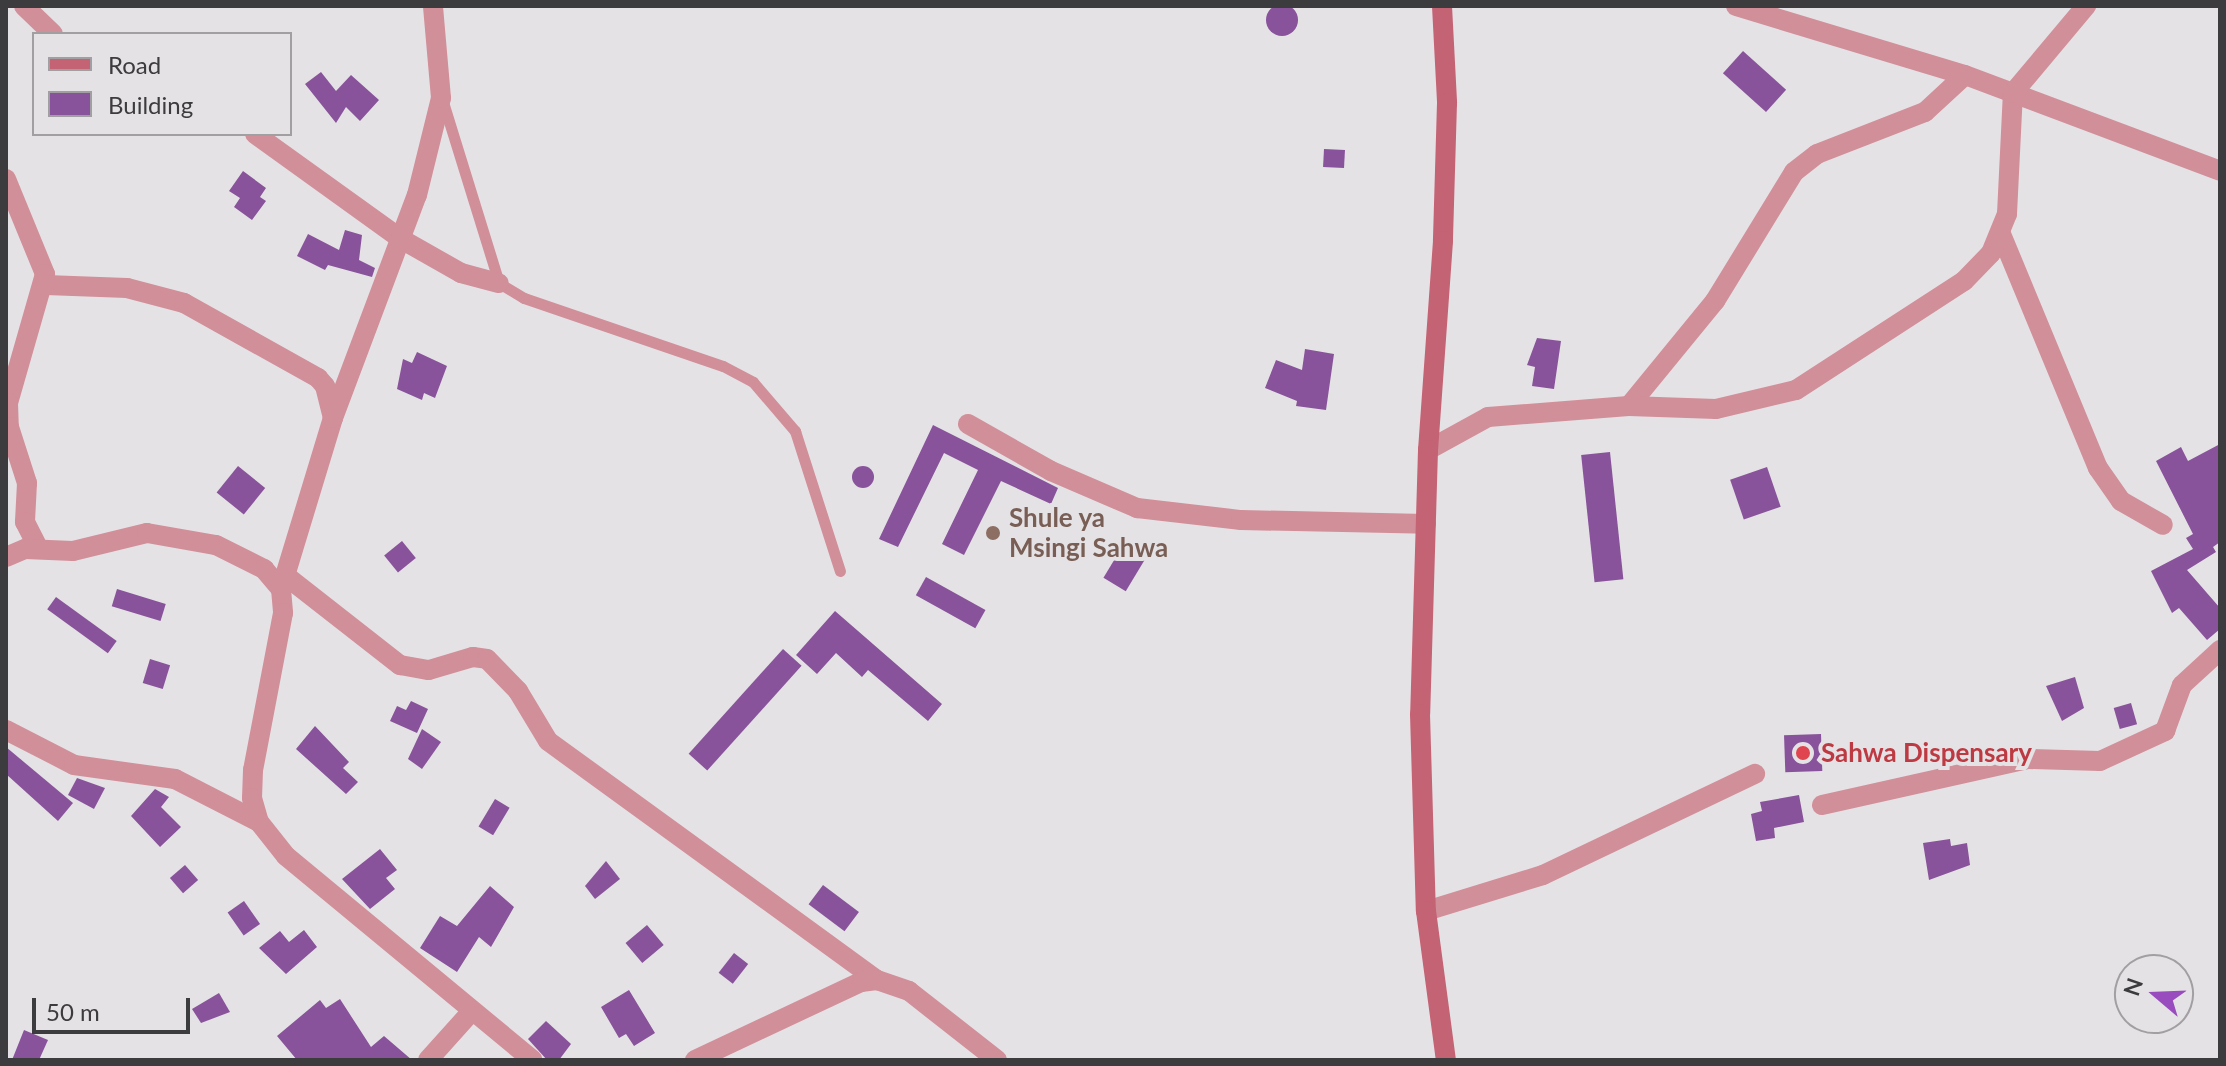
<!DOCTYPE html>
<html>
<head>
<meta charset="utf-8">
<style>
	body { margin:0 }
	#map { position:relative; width:2226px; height:1066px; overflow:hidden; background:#e5e2e6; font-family:Lato,sans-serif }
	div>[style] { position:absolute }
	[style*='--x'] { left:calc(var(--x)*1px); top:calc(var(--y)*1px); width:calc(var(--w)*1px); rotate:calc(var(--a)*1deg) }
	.building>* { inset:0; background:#88539a; transform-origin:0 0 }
	.round { border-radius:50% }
	.service>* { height:11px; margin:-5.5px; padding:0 5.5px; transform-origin:5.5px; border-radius:5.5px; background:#d18f99 }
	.minor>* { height:20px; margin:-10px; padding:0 10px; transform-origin:10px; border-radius:10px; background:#d18f99 }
	.secondary>* { height:20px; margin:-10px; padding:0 10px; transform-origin:10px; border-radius:10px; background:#c36374 }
	.dots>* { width:22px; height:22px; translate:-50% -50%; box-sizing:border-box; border:4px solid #e5e2e6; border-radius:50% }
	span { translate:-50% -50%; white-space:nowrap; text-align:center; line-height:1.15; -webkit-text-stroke:8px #e5e2e6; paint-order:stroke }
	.education-label { font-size:26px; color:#785e54; font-weight:700 }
	.left { translate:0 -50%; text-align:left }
	.health-label { font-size:26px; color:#be3a42; font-weight:700 }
	.frame { position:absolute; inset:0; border:8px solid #3c3b3d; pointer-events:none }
	.legend { position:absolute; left:32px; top:32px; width:260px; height:104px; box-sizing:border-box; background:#e5e2e6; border:2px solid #a19fa2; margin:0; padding:10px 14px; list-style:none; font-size:24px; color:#3c3b3d }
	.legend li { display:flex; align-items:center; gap:16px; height:40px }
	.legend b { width:40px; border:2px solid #a19fa2 }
	.north { position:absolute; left:2114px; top:954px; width:80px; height:80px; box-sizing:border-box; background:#e5e2e6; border:2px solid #a19fa2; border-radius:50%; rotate:289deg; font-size:22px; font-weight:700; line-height:32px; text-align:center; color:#3c3b3d }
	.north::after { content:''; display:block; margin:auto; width:28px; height:36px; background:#994cbe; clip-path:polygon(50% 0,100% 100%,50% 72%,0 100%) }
	.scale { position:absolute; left:32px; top:998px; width:158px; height:36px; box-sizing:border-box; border:4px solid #3c3b3d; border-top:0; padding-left:10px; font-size:24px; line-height:28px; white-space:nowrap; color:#3c3b3d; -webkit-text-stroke:6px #e5e2e6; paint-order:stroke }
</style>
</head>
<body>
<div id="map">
	<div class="building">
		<i class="round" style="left:1266px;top:4px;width:32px;height:32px"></i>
		<i style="left:1743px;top:51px;width:58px;height:30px;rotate:42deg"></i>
		<i style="clip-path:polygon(321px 72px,336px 91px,351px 75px,379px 100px,360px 121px,346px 107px,336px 123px,305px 84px)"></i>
		<i style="left:1324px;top:149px;width:21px;height:18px;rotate:3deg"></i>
		<i style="clip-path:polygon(243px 171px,266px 188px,260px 197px,266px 201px,252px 220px,234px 207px,240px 198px,229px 191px)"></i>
		<i style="clip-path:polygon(345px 230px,362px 235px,359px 260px,375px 268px,372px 277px,328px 265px,325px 270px,297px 256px,308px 234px,339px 250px)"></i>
		<i style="clip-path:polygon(1537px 338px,1561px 341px,1554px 389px,1532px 386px,1535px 367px,1527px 365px)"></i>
		<i style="clip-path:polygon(1305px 349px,1334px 354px,1326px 410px,1296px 406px,1297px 401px,1265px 388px,1276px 360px,1302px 370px)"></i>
		<i style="clip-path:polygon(417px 352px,447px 366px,435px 398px,424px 393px,422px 400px,397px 389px,403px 359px,412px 363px)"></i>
		<i style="clip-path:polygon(933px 425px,1058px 488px,1051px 504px,1001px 481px,964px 555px,942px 544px,978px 470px,944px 453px,898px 547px,879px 539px)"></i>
		<i style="clip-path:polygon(2220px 444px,2220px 542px,2213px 547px,2216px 552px,2187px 570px,2220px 608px,2220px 629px,2207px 640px,2179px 608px,2172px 613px,2151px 571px,2193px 549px,2186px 538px,2193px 534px,2156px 461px,2181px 447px,2188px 461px)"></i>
		<i style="left:1610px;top:452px;width:128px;height:29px;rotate:84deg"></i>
		<i style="left:238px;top:466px;width:35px;height:34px;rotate:39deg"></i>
		<i class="round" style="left:852px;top:466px;width:22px;height:22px"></i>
		<i style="left:1767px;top:467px;width:42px;height:39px;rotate:71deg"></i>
		<i style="left:402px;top:541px;width:22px;height:23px;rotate:51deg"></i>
		<i style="left:1122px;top:547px;width:26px;height:36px;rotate:31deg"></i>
		<i style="left:926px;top:577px;width:68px;height:21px;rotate:29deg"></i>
		<i style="left:117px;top:589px;width:51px;height:18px;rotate:17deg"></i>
		<i style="left:56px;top:597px;width:75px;height:15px;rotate:36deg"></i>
		<i style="clip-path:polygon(835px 611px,942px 704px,928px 721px,868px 670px,862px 677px,836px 653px,817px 674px,796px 655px)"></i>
		<i style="left:783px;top:649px;width:25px;height:141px;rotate:42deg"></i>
		<i style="left:150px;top:659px;width:21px;height:25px;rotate:17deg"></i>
		<i style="clip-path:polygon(2075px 677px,2084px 708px,2062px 721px,2046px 686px)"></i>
		<i style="clip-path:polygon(411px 701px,428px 709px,417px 733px,390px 721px,397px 706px,406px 710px)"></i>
		<i style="left:2131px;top:703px;width:22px;height:18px;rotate:74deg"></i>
		<i style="clip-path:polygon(315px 726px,349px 762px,343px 768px,358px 782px,346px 794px,296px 749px)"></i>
		<i style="clip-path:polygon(422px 729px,441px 742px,422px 769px,408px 759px)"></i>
		<i style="left:1821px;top:734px;width:37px;height:37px;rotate:88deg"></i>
		<i style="clip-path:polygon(6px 747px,73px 803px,58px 821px,6px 774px)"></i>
		<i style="clip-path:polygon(77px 778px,105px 788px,94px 809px,68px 795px)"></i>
		<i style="clip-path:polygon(155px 789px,169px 797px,161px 807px,181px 827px,160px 847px,131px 816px)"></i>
		<i style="clip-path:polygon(1799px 795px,1804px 822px,1774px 828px,1775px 838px,1756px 841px,1751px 814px,1762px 811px,1760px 802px)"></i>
		<i style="left:495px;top:799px;width:17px;height:32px;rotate:31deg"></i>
		<i style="clip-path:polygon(1950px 839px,1951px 846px,1967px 843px,1970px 865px,1929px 880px,1923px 843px)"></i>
		<i style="clip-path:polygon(380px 849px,397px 870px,386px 878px,395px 889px,370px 909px,342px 879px)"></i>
		<i style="clip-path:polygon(606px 861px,620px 879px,595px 899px,585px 886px)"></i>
		<i style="left:185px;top:865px;width:20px;height:20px;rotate:49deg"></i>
		<i style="left:823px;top:885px;width:45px;height:24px;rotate:37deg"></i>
		<i style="clip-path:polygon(490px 886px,514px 907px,491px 947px,479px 937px,457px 972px,420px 948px,440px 916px,457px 926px)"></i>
		<i style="left:244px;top:901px;width:28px;height:20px;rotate:55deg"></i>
		<i style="left:647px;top:925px;width:26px;height:28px;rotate:50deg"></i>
		<i style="clip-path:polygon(304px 930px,317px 947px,286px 974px,259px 948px,280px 931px,289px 942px)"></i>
		<i style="left:734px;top:953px;width:18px;height:25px;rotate:38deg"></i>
		<i style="clip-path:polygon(629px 990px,655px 1033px,634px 1046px,626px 1034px,619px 1038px,601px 1007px)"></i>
		<i style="clip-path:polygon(219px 993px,230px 1012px,201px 1023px,192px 1009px)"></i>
		<i style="clip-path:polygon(340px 999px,371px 1047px,384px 1036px,412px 1060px,297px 1060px,277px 1036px,320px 1000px,326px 1008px)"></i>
		<i style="clip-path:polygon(546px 1021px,571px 1044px,559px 1060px,547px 1060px,528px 1039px)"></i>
		<i style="clip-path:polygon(24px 1030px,48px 1040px,39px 1060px,12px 1060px)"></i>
	</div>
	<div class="service">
		<i style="--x:443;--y:102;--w:189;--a:72.8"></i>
		<i style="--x:499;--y:283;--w:29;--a:31"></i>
		<i style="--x:524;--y:298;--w:210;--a:18.9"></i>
		<i style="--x:723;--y:366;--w:34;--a:28"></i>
		<i style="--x:753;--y:382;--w:65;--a:49.4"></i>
		<i style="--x:795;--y:431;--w:147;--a:72.2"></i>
	</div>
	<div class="minor">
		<i style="--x:24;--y:6;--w:40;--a:44"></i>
		<i style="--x:1736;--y:6;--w:239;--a:16.8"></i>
		<i style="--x:1965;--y:75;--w:272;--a:20.6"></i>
		<i style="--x:255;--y:134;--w:180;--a:35.7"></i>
		<i style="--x:401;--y:239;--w:69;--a:29.5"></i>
		<i style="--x:461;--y:273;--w:39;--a:15"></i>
		<i style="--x:6;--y:179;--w:103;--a:67.7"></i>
		<i style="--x:45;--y:274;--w:134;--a:106"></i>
		<i style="--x:8;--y:403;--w:24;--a:88"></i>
		<i style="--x:9;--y:427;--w:59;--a:72.2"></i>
		<i style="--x:27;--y:483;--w:39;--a:93"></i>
		<i style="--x:25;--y:522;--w:30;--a:63"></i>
		<i style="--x:2001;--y:234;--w:253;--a:67.5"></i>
		<i style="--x:2098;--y:468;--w:40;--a:55.1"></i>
		<i style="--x:2121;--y:501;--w:48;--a:29.7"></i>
		<i style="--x:46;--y:285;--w:81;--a:2.1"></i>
		<i style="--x:127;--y:288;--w:59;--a:14.7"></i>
		<i style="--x:184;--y:303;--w:154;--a:29.2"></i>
		<i style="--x:318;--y:378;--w:11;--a:49"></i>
		<i style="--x:325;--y:386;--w:33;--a:76"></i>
		<i style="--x:1629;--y:406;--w:136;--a:-50.7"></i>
		<i style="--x:1715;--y:301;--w:151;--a:-58.5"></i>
		<i style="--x:1794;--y:172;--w:29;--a:-38"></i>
		<i style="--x:1817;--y:154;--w:116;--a:-21.3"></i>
		<i style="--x:1925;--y:112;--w:54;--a:-42.8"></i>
		<i style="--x:968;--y:424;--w:95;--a:29.5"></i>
		<i style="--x:1051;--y:471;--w:94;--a:23.3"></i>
		<i style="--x:1137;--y:508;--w:105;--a:6.6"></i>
		<i style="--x:1241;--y:520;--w:185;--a:1.2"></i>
		<i style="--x:1428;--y:450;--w:68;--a:-28.8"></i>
		<i style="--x:1488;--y:417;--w:141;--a:-4.5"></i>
		<i style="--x:1629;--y:406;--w:87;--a:2"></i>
		<i style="--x:1716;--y:409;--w:82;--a:-13.4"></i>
		<i style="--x:1796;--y:390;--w:200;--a:-33"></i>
		<i style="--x:1964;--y:281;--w:39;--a:-46"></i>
		<i style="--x:1991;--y:253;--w:42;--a:-67.7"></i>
		<i style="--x:2007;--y:214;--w:121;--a:-87.2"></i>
		<i style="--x:2013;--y:93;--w:114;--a:-50"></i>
		<i style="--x:6;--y:557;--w:21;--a:-23"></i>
		<i style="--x:25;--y:549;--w:48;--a:2.4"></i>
		<i style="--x:73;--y:551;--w:76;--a:-13.7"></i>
		<i style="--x:147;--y:533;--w:70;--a:9.9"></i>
		<i style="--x:216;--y:545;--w:54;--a:26.6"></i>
		<i style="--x:264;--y:569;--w:26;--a:50"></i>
		<i style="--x:281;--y:589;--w:24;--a:85"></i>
		<i style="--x:283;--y:613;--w:160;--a:100.8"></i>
		<i style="--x:253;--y:770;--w:28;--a:92"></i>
		<i style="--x:252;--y:798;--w:25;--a:74"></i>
		<i style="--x:259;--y:822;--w:43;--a:51.5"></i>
		<i style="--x:286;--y:856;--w:320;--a:39.6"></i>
		<i style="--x:286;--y:576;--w:145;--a:38"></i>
		<i style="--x:400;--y:665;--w:29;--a:10"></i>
		<i style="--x:429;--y:670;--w:46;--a:-16.5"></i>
		<i style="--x:473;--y:657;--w:14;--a:8"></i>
		<i style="--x:487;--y:659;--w:45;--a:45.9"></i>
		<i style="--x:518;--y:691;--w:58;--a:59"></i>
		<i style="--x:548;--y:741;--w:407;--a:36"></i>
		<i style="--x:281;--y:589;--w:179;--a:-73.1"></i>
		<i style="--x:333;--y:418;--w:238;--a:-69.4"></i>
		<i style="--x:417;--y:195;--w:100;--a:-76.1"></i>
		<i style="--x:441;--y:98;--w:92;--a:-95"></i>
		<i style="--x:6;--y:730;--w:76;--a:27.2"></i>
		<i style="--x:74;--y:765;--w:102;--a:7.9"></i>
		<i style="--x:175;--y:779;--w:94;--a:27.1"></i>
		<i style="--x:1822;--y:805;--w:211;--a:-12.6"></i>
		<i style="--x:2028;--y:759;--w:72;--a:1.6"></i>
		<i style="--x:2100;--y:761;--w:72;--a:-24.8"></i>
		<i style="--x:2165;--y:731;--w:49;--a:-69.7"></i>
		<i style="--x:2182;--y:685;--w:52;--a:-42.6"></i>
		<i style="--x:1426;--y:911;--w:122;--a:-17.1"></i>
		<i style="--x:1543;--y:875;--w:235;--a:-25.5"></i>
		<i style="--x:428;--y:1060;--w:66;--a:-48.1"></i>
		<i style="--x:695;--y:1060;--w:183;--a:-25.2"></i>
		<i style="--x:861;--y:982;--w:16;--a:-7"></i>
		<i style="--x:877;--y:980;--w:34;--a:19"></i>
		<i style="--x:909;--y:991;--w:112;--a:38.1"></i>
	</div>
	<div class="secondary">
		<i style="--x:1442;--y:6;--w:97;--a:87"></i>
		<i style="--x:1447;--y:103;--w:138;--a:91.7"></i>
		<i style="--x:1443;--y:241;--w:210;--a:94.1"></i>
		<i style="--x:1428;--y:450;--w:264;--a:91.7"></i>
		<i style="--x:1420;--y:714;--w:197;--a:88.3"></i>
		<i style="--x:1426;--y:911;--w:150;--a:82.4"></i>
	</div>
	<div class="dots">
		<i style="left:993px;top:533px;background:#8d6e63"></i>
		<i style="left:1803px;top:753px;background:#e0444e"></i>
	</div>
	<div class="education-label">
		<span class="left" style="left:1009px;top:533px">Shule ya<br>Msingi Sahwa</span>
	</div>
	<div class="health-label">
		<span class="left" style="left:1821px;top:753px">Sahwa Dispensary</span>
	</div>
	<div class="frame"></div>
	<ul class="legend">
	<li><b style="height:10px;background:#c36374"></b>Road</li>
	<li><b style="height:22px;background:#88539a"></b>Building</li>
	</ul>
	<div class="north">N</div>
	<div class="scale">50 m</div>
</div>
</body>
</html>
